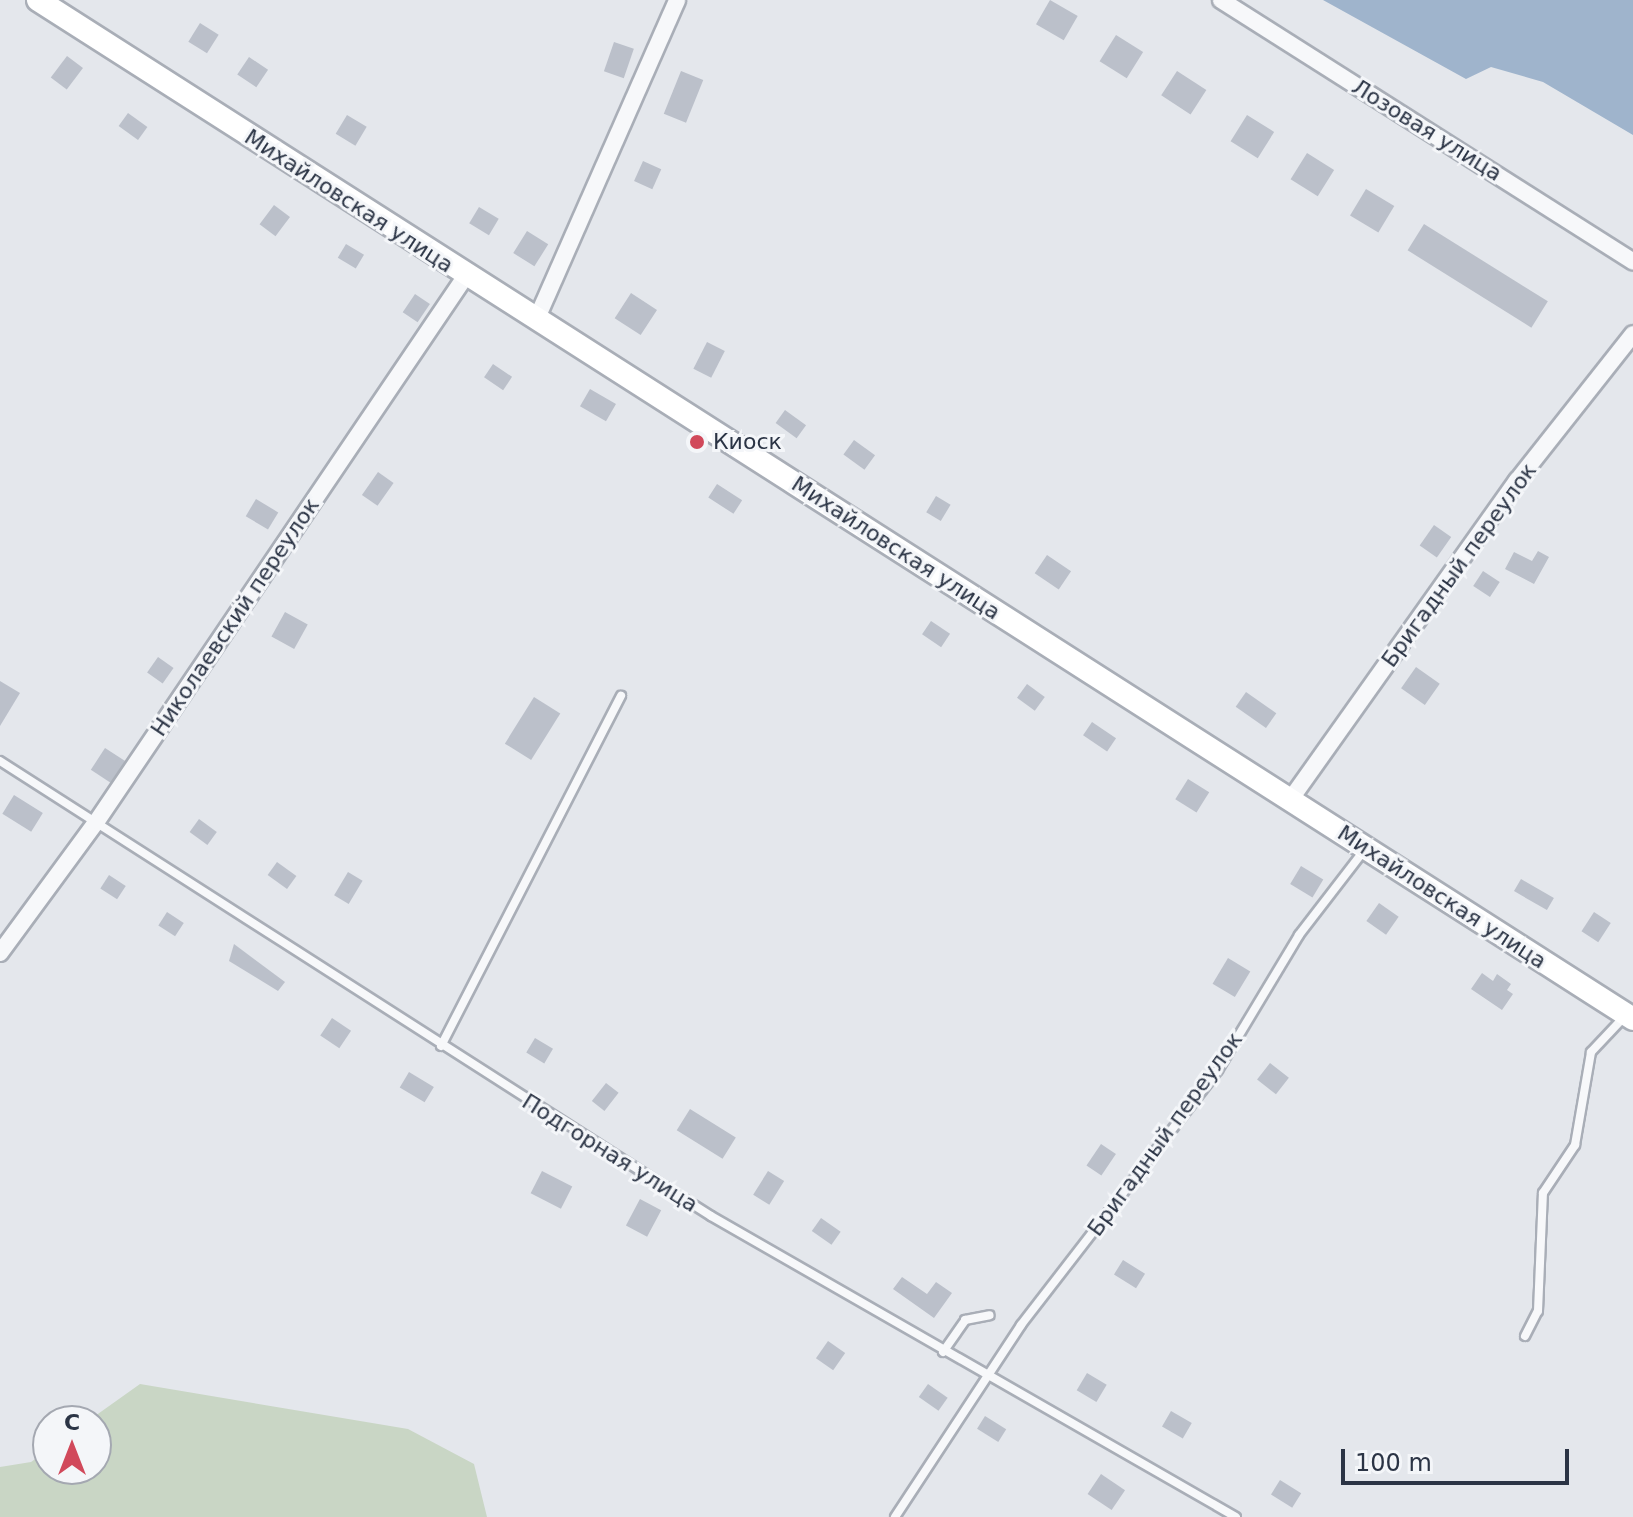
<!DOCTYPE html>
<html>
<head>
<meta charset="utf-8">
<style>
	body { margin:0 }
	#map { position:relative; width:1633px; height:1517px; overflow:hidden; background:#e4e7ec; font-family:"DejaVu Sans",sans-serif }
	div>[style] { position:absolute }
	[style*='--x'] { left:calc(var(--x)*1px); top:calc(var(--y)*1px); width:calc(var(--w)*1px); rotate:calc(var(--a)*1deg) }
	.green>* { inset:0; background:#c9d6c5 }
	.water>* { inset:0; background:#9fb4cc }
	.building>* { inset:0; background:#bbc0ca; transform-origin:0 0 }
	.roads { filter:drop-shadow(2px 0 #a9aeb7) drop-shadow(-2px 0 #a9aeb7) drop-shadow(0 2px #a9aeb7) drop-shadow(0 -2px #a9aeb7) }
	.lane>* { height:8px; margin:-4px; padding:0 4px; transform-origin:4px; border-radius:4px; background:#f7f8fa }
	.street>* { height:16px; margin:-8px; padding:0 8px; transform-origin:8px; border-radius:8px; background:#f7f8fa }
	.secondary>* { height:22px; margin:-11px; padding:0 11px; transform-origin:11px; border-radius:11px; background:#fff }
	.dots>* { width:22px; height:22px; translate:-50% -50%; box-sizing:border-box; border:4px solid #f4f6f9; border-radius:50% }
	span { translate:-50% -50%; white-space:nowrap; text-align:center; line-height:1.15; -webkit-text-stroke:6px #f4f6f9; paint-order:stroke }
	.street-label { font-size:22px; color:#2b3445 }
	.poi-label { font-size:22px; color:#2b3445 }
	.left { translate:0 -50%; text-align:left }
	.north { position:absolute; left:32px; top:1405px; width:80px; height:80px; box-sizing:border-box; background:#f4f6f9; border:2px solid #a4a8b1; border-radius:50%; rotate:0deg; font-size:22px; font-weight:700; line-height:32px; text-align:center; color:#2b3445 }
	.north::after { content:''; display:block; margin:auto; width:28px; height:36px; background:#d1495b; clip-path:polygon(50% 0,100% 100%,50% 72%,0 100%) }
	.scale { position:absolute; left:1341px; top:1449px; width:228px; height:36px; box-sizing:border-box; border:4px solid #2b3445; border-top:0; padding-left:10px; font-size:24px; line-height:28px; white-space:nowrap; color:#2b3445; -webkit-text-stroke:6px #f4f6f9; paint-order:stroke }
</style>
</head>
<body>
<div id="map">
	<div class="green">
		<i style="clip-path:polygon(140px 1384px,408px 1429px,474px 1464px,487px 1517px,0 1517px,0 1467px,31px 1462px,48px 1450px,48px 1469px,96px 1469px,96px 1421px,88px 1421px)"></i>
	</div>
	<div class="water">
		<i style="clip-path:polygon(1323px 0,1633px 0,1633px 135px,1543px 82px,1491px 67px,1466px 79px)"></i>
	</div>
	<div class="building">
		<i style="left:1050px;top:0;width:32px;height:28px;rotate:30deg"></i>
		<i style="left:200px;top:23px;width:22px;height:22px;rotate:32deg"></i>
		<i style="left:1116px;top:35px;width:32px;height:31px;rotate:32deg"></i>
		<i style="left:614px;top:42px;width:21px;height:31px;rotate:19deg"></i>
		<i style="left:67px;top:56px;width:20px;height:27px;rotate:37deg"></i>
		<i style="left:249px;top:57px;width:23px;height:21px;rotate:34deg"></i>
		<i style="left:681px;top:71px;width:24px;height:46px;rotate:22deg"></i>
		<i style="left:1177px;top:71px;width:35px;height:29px;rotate:33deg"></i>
		<i style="left:128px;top:113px;width:24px;height:16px;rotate:36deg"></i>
		<i style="left:347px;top:115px;width:23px;height:22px;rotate:31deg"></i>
		<i style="left:1247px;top:115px;width:32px;height:31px;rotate:32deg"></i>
		<i style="left:1307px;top:153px;width:32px;height:31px;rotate:32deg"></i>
		<i style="left:643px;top:161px;width:20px;height:22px;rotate:24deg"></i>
		<i style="left:1366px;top:189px;width:33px;height:31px;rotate:31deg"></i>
		<i style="left:274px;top:205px;width:20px;height:24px;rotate:37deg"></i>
		<i style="left:479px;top:207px;width:23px;height:19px;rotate:31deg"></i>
		<i style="left:1424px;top:224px;width:146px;height:31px;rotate:32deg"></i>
		<i style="left:527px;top:231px;width:25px;height:26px;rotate:32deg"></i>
		<i style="left:346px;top:244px;width:21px;height:16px;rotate:31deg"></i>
		<i style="left:631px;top:293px;width:31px;height:30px;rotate:33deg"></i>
		<i style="left:415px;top:294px;width:18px;height:22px;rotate:34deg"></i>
		<i style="left:707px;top:342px;width:20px;height:30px;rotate:27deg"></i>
		<i style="left:493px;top:364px;width:23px;height:16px;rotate:34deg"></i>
		<i style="left:590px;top:389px;width:30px;height:20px;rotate:30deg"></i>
		<i style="left:785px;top:410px;width:26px;height:16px;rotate:36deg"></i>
		<i style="left:854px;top:440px;width:26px;height:18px;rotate:36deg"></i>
		<i style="left:378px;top:472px;width:19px;height:28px;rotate:35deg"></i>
		<i style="left:717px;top:484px;width:30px;height:16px;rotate:33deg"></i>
		<i style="left:936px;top:496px;width:17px;height:19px;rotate:31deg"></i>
		<i style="left:256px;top:499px;width:26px;height:20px;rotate:31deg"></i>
		<i style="left:1434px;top:525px;width:21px;height:25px;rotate:35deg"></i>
		<i style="clip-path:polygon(1538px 551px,1549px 557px,1534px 584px,1505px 569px,1514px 552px,1532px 561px)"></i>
		<i style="left:1047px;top:555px;width:29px;height:22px;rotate:34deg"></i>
		<i style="left:1483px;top:571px;width:20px;height:18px;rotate:33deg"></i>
		<i style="left:285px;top:612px;width:26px;height:28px;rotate:29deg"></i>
		<i style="left:931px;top:621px;width:23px;height:16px;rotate:34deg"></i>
		<i style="left:158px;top:657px;width:19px;height:19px;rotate:35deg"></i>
		<i style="left:1416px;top:667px;width:29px;height:26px;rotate:35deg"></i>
		<i style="clip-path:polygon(0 681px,20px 693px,0 726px)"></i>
		<i style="left:1027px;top:684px;width:22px;height:17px;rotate:36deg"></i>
		<i style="left:1246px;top:692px;width:37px;height:18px;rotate:35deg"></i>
		<i style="left:534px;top:697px;width:31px;height:55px;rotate:32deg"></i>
		<i style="left:1092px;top:722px;width:29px;height:16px;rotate:34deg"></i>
		<i style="left:105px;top:748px;width:24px;height:26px;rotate:33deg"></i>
		<i style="left:1188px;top:779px;width:25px;height:24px;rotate:32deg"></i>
		<i style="left:14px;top:795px;width:34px;height:22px;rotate:32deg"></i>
		<i style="left:199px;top:819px;width:22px;height:16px;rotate:36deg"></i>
		<i style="left:277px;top:862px;width:24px;height:16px;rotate:36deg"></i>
		<i style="left:1301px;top:866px;width:26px;height:21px;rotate:31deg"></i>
		<i style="left:348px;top:872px;width:17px;height:27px;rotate:31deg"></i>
		<i style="left:109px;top:875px;width:20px;height:16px;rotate:33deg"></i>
		<i style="left:1521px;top:879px;width:38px;height:14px;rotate:30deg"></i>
		<i style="left:1379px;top:903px;width:24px;height:22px;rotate:35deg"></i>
		<i style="left:167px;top:912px;width:20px;height:16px;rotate:33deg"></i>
		<i style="left:1594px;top:912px;width:20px;height:23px;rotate:33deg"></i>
		<i style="clip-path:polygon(234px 944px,285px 982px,278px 991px,229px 961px)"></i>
		<i style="left:1228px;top:958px;width:26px;height:30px;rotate:31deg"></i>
		<i style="clip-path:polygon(1482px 973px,1493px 981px,1497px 974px,1511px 984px,1507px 990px,1513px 994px,1502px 1010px,1471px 989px)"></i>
		<i style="left:332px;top:1018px;width:23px;height:21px;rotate:34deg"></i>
		<i style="left:535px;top:1038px;width:21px;height:17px;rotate:31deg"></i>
		<i style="left:1270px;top:1063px;width:24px;height:21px;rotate:38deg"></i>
		<i style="left:409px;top:1072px;width:29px;height:18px;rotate:31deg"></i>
		<i style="left:606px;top:1083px;width:16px;height:23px;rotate:38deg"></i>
		<i style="left:690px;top:1109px;width:54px;height:25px;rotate:32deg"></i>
		<i style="left:1101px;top:1144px;width:18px;height:26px;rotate:34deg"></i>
		<i style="left:542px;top:1171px;width:34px;height:25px;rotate:27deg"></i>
		<i style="left:768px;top:1171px;width:19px;height:28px;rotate:32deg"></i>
		<i style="left:640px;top:1199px;width:24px;height:30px;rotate:28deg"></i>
		<i style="left:821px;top:1218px;width:24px;height:16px;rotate:35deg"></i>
		<i style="left:1123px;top:1260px;width:26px;height:17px;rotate:32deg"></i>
		<i style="clip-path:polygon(902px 1277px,927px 1294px,936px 1282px,952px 1293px,934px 1318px,893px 1289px)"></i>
		<i style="left:828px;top:1341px;width:21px;height:21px;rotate:35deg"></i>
		<i style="left:1087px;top:1373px;width:23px;height:20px;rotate:31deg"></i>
		<i style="left:928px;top:1384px;width:24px;height:16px;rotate:35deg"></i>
		<i style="left:1171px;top:1411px;width:24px;height:18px;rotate:30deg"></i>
		<i style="left:985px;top:1416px;width:25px;height:15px;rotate:32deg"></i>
		<i style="left:1101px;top:1474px;width:29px;height:24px;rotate:34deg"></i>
		<i style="left:1280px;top:1480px;width:25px;height:17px;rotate:32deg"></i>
	</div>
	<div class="roads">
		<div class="lane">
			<i style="--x:0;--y:761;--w:844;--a:32.62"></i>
			<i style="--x:711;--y:1216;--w:605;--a:29.83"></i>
			<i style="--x:441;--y:1046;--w:394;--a:-62.8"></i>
			<i style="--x:1525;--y:1336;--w:28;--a:-63"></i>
			<i style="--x:1538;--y:1311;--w:118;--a:-87.6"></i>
			<i style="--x:1543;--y:1193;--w:58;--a:-56.3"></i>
			<i style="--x:1575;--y:1145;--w:94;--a:-80.2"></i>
			<i style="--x:1591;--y:1052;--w:51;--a:-46.6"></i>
			<i style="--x:943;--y:1352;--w:39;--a:-55"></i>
			<i style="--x:965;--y:1320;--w:25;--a:-11"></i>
			<i style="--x:895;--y:1517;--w:230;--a:-56.7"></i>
			<i style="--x:1021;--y:1325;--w:322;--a:-52.3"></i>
			<i style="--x:1218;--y:1070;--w:157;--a:-59"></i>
			<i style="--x:1299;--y:935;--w:110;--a:-52.4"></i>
		</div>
		<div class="street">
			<i style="--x:1221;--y:0;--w:488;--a:32.4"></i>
			<i style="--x:537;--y:318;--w:347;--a:-66.2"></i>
			<i style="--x:1290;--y:800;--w:392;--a:-54.6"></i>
			<i style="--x:1517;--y:481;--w:187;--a:-51.7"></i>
			<i style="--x:0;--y:953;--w:164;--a:-53.7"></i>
			<i style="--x:97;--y:821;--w:657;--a:-55.92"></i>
		</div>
		<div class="secondary">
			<i style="--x:38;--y:0;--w:1893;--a:32.57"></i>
		</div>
	</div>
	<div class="dots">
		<i style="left:697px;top:442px;background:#d1495b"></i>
	</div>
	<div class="street-label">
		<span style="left:1427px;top:130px;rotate:32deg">Лозовая улица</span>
		<span style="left:349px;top:201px;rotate:33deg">Михайловская улица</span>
		<span style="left:896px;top:548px;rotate:33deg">Михайловская улица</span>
		<span style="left:1459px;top:565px;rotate:-54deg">Бригадный переулок</span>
		<span style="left:235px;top:617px;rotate:-56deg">Николаевский переулок</span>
		<span style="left:1442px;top:897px;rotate:33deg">Михайловская улица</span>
		<span style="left:1165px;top:1134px;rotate:-54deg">Бригадный переулок</span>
		<span style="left:610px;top:1153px;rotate:32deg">Подгорная улица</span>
	</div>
	<div class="poi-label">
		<span class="left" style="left:713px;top:442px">Киоск</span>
	</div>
	<div class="north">С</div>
	<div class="scale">100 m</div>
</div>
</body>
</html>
